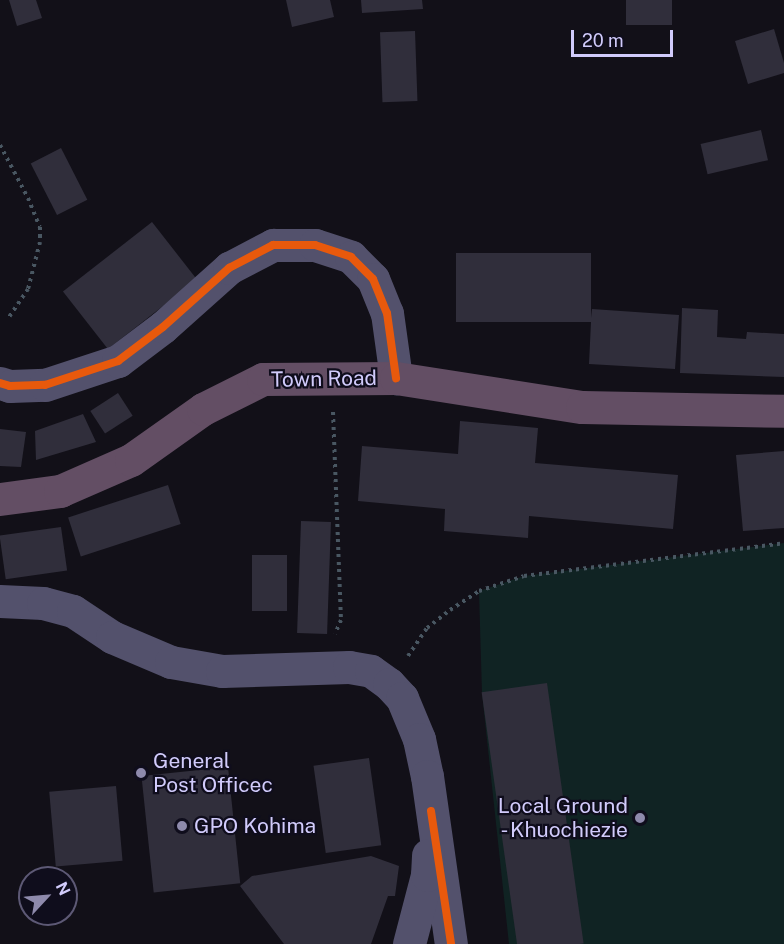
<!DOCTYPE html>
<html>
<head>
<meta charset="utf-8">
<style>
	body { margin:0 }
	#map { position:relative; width:784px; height:944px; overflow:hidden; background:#121018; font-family:"Public Sans",sans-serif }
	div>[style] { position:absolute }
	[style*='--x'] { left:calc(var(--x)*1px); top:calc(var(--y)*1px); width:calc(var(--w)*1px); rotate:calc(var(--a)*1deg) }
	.green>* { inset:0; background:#102323 }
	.building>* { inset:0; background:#302e3b; transform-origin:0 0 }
	.path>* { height:4px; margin-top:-2px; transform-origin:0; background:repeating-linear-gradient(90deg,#495762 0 3px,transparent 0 7.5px) }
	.secondary>* { height:33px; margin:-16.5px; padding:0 16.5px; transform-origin:16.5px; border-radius:16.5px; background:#53516c }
	.highway>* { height:33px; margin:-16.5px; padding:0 16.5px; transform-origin:16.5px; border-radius:16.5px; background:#634e64 }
	.cycleway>* { height:8px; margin:-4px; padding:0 4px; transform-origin:4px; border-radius:4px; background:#e8590c }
	.dots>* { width:16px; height:16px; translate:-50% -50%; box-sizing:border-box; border:3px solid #0f0d1c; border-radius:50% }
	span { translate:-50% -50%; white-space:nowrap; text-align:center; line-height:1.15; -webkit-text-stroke:4.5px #0f0d1c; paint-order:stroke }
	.street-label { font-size:21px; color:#d1cbfb }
	.poi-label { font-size:21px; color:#d1cbfb }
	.left { translate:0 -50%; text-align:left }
	.right { translate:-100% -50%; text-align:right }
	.north { position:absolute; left:18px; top:866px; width:60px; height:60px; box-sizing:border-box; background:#0f0d1c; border:2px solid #5d5975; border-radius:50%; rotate:64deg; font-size:16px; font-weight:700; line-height:24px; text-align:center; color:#d1cbfb }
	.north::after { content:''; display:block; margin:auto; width:21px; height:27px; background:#8e8aac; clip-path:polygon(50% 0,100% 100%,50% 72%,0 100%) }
	.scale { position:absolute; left:571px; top:30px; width:102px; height:27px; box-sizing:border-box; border:3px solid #d1cbfb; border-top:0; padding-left:8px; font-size:18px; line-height:21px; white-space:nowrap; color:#d1cbfb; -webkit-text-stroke:4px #0f0d1c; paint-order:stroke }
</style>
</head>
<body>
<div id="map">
	<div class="green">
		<i style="clip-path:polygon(784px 543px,784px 944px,509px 944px,482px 693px,479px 591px,524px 576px)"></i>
	</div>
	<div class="building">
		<i style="clip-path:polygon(9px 0,36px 0,42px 18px,17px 26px)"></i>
		<i style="clip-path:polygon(286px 0,330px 0,334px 17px,292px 27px)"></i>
		<i style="clip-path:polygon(361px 0,422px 0,423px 9px,362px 13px)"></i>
		<i style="left:626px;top:0;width:46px;height:25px"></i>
		<i style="clip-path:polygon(774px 29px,784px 63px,784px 73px,748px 84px,735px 41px)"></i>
		<i style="left:415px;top:31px;width:70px;height:35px;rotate:88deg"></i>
		<i style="left:761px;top:130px;width:31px;height:62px;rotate:77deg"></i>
		<i style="left:61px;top:148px;width:58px;height:34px;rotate:63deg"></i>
		<i style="left:152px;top:222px;width:73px;height:113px;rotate:52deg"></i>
		<i style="clip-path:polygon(456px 253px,591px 253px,591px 318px,592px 309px,679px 315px,675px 369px,589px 364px,591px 322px,456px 322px)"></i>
		<i style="clip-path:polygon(682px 308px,718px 310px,717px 337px,746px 339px,747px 332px,784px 334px,784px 377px,680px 373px)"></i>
		<i style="left:118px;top:393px;width:27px;height:33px;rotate:57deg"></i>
		<i style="clip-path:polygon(83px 414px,96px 442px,36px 460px,35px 431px)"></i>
		<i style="clip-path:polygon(460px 421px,538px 428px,535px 463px,678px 475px,673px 529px,529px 516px,528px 538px,444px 531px,445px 509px,358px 501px,362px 446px,458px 454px)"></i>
		<i style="clip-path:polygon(0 429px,26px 432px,21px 467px,0 466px)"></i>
		<i style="clip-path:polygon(784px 451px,784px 528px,743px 531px,736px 455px)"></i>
		<i style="left:168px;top:485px;width:41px;height:105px;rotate:72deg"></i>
		<i style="left:301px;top:521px;width:30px;height:112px;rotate:2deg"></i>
		<i style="left:61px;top:527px;width:44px;height:62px;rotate:82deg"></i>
		<i style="left:252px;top:555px;width:35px;height:56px"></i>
		<i style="left:547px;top:683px;width:263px;height:66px;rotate:82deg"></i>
		<i style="left:369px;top:758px;width:88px;height:56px;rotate:82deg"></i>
		<i style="left:228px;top:767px;width:117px;height:87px;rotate:84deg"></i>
		<i style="left:116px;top:786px;width:75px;height:67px;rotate:85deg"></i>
		<i style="clip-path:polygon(371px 856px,399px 866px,395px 896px,388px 896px,371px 944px,284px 944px,240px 886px,252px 876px)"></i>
	</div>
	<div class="path">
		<i style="--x:0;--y:145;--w:60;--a:62.2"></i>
		<i style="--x:28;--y:198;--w:31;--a:68"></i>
		<i style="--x:40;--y:227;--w:15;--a:90"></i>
		<i style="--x:40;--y:242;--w:49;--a:104.3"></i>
		<i style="--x:28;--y:289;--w:34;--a:124"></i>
		<i style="--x:333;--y:412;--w:208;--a:87.8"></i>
		<i style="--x:341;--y:620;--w:15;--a:113"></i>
		<i style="--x:408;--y:656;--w:34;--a:-56"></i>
		<i style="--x:427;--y:628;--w:29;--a:-38"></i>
		<i style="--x:450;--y:610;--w:35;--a:-33"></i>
		<i style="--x:479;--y:591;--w:47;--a:-18.4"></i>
		<i style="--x:524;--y:576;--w:262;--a:-7.2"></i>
	</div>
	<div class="secondary">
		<i style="--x:0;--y:383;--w:10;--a:17"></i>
		<i style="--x:10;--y:386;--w:35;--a:-2"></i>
		<i style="--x:45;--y:385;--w:77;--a:-18.2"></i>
		<i style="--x:118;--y:361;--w:56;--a:-37.1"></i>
		<i style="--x:163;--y:327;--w:89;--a:-41.8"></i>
		<i style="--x:229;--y:268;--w:50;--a:-27.6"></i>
		<i style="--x:273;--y:245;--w:42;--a:0"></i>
		<i style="--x:315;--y:245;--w:38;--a:18"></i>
		<i style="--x:351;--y:257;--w:31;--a:45"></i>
		<i style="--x:373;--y:279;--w:37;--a:68"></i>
		<i style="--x:387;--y:313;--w:66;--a:82.1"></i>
		<i style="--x:0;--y:601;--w:43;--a:2.7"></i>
		<i style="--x:43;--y:603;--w:31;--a:15"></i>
		<i style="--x:73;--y:611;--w:47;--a:33.7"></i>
		<i style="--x:112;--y:637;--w:64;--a:23"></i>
		<i style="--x:171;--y:662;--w:52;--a:10"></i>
		<i style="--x:222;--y:671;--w:127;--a:-1.8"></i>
		<i style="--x:349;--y:667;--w:22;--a:10"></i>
		<i style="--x:371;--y:671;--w:22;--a:36"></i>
		<i style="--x:389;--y:684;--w:19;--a:47"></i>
		<i style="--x:402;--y:698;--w:44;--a:67.5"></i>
		<i style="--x:419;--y:739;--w:38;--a:78"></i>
		<i style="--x:427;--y:776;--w:170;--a:81.9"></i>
		<i style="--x:409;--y:944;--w:71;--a:-75.4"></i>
		<i style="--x:427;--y:875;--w:20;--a:-87"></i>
	</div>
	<div class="highway">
		<i style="--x:0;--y:499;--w:61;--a:-7.6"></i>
		<i style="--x:60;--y:491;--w:77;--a:-23.6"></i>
		<i style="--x:131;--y:460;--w:88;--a:-35.3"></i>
		<i style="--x:203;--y:409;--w:67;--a:-26.6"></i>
		<i style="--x:263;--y:379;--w:133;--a:-0.4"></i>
		<i style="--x:396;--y:378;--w:188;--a:8.9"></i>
		<i style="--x:582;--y:407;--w:202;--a:1.1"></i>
	</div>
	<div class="cycleway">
		<i style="--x:0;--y:383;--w:10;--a:17"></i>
		<i style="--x:10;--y:386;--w:35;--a:-2"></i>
		<i style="--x:45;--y:385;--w:77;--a:-18.2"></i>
		<i style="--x:118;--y:361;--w:56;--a:-37.1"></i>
		<i style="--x:163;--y:327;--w:89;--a:-41.8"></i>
		<i style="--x:229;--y:268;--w:50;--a:-27.6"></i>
		<i style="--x:273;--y:245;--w:42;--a:0"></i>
		<i style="--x:315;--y:245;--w:38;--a:18"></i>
		<i style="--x:351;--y:257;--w:31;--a:45"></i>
		<i style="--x:373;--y:279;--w:37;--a:68"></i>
		<i style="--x:387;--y:313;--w:66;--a:82.1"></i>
		<i style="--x:431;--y:811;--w:134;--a:81.4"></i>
	</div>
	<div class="dots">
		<i style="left:141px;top:773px;background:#8e8aac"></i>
		<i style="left:640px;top:818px;background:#8e8aac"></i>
		<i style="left:182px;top:826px;background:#8e8aac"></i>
	</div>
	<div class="street-label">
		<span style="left:324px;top:379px;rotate:-1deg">Town Road</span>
	</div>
	<div class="poi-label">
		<span class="left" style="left:153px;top:773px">General<br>Post Officec</span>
		<span class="right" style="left:628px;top:818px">Local Ground<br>- Khuochiezie</span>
		<span class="left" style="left:194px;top:826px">GPO Kohima</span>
	</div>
	<div class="north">N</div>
	<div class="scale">20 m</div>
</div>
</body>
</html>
